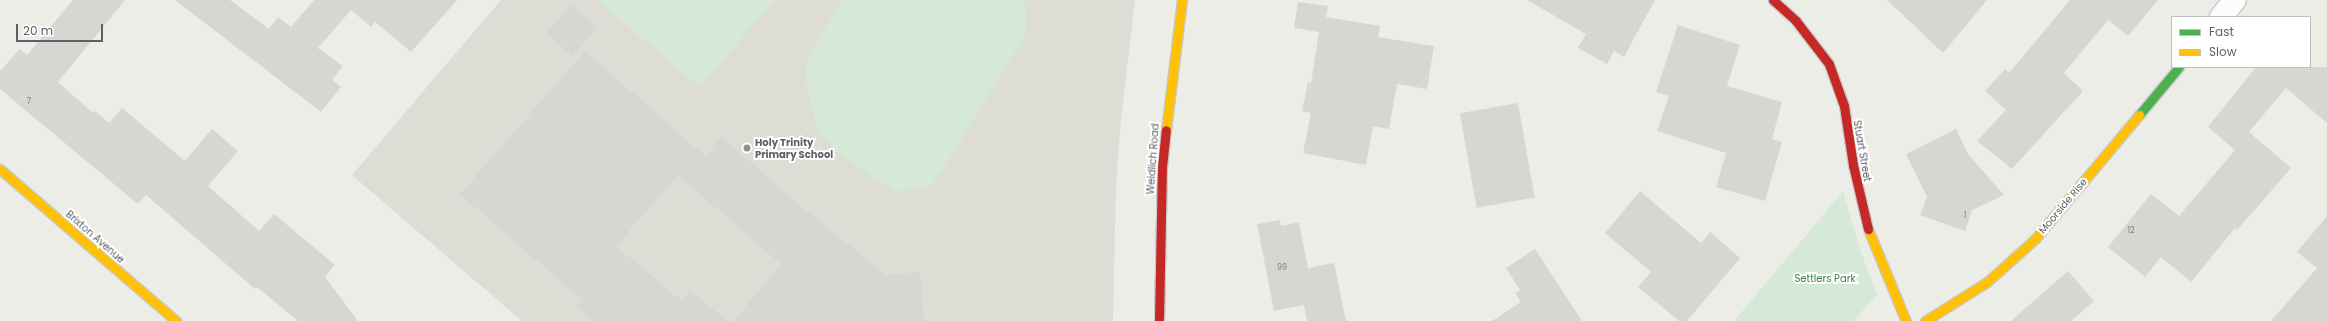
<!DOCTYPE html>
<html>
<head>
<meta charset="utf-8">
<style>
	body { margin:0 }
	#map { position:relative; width:2327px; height:321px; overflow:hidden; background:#edede8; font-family:Poppins,sans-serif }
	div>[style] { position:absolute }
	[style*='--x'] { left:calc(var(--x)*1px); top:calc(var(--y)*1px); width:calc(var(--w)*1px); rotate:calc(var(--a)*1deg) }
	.education>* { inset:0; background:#ddddd6 }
	.green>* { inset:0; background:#d6e9d7 }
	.building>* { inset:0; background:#d6d6d3; transform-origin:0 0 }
	.roads { filter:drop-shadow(1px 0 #c9c9c9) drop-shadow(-1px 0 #c9c9c9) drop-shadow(0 1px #c9c9c9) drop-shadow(0 -1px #c9c9c9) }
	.street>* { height:22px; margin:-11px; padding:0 11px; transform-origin:11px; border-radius:11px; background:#fcfcfc }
	.fast>* { height:9px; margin:-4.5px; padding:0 4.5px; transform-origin:4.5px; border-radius:4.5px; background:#4caf50 }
	.slow>* { height:9px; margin:-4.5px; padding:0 4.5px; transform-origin:4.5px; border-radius:4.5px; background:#ffc107 }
	.jam>* { height:9px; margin:-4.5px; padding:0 4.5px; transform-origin:4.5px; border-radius:4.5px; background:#c62828 }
	.dots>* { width:11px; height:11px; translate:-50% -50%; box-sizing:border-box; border:2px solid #fff; border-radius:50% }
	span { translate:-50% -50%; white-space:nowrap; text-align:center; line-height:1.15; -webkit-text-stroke:4px #fff; paint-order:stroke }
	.number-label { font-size:8px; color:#7c7e81 }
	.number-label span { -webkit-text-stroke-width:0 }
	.poi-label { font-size:10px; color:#5d6065; font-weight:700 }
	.left { translate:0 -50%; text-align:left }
	.street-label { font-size:10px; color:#5d6065 }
	.park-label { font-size:10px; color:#398148 }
	.legend { position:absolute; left:2171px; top:16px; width:140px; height:52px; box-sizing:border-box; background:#fff; border:1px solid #bebfc1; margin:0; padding:5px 7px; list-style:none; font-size:12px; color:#5d6065 }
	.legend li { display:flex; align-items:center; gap:8px; height:20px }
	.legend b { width:20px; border:1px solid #bebfc1 }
	.scale { position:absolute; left:16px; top:24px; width:87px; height:18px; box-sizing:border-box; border:2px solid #5d6065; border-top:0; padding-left:5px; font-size:12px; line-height:14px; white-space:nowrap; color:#5d6065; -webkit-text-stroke:3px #fff; paint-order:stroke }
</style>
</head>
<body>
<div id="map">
	<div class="education">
		<i style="clip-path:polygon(501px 0,1135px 0,1121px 120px,1116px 185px,1113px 321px,522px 321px,352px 175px)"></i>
	</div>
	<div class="green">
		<i style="clip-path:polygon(597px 0,774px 0,700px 87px)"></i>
		<i style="clip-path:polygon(842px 0,1024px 0,1027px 15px,1024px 37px,941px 172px,933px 183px,923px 188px,896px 191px,873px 178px,834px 149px,819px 132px,808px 94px,806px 72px,810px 53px)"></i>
		<i style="clip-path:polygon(1843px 191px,1860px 249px,1877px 295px,1853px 321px,1734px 321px)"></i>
	</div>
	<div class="building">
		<i style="clip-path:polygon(73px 0,125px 0,58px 82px,93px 113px,95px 111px,109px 123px,122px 108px,185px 161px,212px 129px,238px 151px,208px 186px,259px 231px,274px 214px,335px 265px,325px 277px,358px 321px,298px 321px,257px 287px,255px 289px,146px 195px,138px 204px,0 89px,0 71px,20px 49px,27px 55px)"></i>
		<i style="clip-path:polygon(175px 0,230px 0,269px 29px,278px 17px,291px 27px,314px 0,457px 0,411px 52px,375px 22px,371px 27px,351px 10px,318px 48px,343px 66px,332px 80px,341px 87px,321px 112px)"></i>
		<i style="clip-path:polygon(1527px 0,1655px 0,1624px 57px,1614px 51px,1607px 64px,1578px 48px,1586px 34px)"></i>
		<i style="clip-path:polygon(1887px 0,1987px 0,1943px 53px)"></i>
		<i style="clip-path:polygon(2070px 0,2158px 0,2128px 36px,2108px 20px,2064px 73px,2083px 91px,2012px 169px,1977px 141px,2006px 110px,1985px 91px,2005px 69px,2009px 73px)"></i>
		<i style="clip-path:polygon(1298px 2px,1328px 6px,1326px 17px,1380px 26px,1378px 37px,1434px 46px,1427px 89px,1397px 84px,1389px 129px,1373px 126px,1366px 165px,1303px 153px,1311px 113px,1302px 111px,1308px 82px,1311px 83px,1319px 32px,1294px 28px)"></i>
		<i style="left:572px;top:5px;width:35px;height:37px;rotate:43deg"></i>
		<i style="clip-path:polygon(1678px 25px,1740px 45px,1727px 86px,1782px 102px,1772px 139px,1782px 142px,1765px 201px,1716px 187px,1726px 153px,1657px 131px,1669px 96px,1656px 92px)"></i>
		<i style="clip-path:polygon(585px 51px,705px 156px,722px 137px,792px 199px,886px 275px,920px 272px,924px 321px,734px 321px,781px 264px,678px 175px,616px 246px,681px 300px,690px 290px,727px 321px,593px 321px,576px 307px,582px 300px,460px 194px)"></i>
		<i style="clip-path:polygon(2256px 67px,2327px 67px,2327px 123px,2286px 88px,2249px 132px,2291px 168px,2237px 230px,2235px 228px,2191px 282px,2161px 257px,2145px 277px,2108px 247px,2151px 194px,2179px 216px,2235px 150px,2208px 127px)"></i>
		<i style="left:1518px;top:103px;width:96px;height:59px;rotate:80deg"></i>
		<i style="clip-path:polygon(1956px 129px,1968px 154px,2004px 195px,1972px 210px,1965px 231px,1920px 215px,1927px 197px,1906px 154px)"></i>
		<i style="clip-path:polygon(1640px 191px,1701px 243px,1710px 232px,1740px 258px,1687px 321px,1679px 321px,1638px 287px,1651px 272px,1605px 233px)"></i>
		<i style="clip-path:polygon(2327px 216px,2327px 321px,2271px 321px,2317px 268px,2297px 252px)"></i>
		<i style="clip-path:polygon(1280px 220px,1281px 226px,1299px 222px,1308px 268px,1334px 263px,1346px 321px,1307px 321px,1304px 305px,1274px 311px,1257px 224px)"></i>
		<i style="clip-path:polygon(1535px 249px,1582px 321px,1492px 321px,1521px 302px,1515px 293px,1520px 290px,1506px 268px)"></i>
		<i style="clip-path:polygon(2068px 271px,2094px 301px,2071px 321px,2011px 321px)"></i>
	</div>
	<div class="roads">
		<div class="street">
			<i style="--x:2221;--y:17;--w:22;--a:-51"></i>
		</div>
		<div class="fast">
			<i style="--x:2139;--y:115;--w:62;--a:-50.2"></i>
		</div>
		<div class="slow">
			<i style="--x:1166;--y:130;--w:131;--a:-83"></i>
			<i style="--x:0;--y:169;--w:233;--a:40.8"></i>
			<i style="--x:1868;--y:229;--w:100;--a:67.6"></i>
			<i style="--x:1925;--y:321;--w:73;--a:-32.2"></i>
			<i style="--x:1987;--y:282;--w:64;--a:-41.9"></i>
			<i style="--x:2035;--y:239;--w:162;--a:-50"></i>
		</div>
		<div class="jam">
			<i style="--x:1773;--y:0;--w:31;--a:42"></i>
			<i style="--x:1796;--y:21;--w:54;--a:52.5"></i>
			<i style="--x:1829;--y:64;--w:45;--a:70.3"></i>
			<i style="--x:1844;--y:106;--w:60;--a:81.3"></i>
			<i style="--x:1853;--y:165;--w:66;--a:76.8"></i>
			<i style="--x:1159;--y:321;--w:154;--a:-88.9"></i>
			<i style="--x:1162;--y:167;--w:37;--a:-84"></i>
		</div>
	</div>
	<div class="dots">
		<i style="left:747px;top:148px;background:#8f9193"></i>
	</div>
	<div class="number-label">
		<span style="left:29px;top:102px">7</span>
		<span style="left:1965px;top:216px">1</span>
		<span style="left:2131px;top:231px">12</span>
		<span style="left:1282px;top:268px">99</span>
	</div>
	<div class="poi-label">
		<span class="left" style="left:755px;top:148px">Holy Trinity<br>Primary School</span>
	</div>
	<div class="street-label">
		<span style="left:1862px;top:151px;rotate:80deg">Stuart Street</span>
		<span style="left:1153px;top:159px;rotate:-86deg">Weidlich Road</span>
		<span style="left:2063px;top:206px;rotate:-50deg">Moorside Rise</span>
		<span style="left:95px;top:237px;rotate:41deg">Brixton Avenue</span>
	</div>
	<div class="park-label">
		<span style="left:1825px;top:279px">Settlers Park</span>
	</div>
	<ul class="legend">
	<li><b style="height:5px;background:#4caf50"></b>Fast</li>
	<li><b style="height:5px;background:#ffc107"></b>Slow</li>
	</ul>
	<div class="scale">20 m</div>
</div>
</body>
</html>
